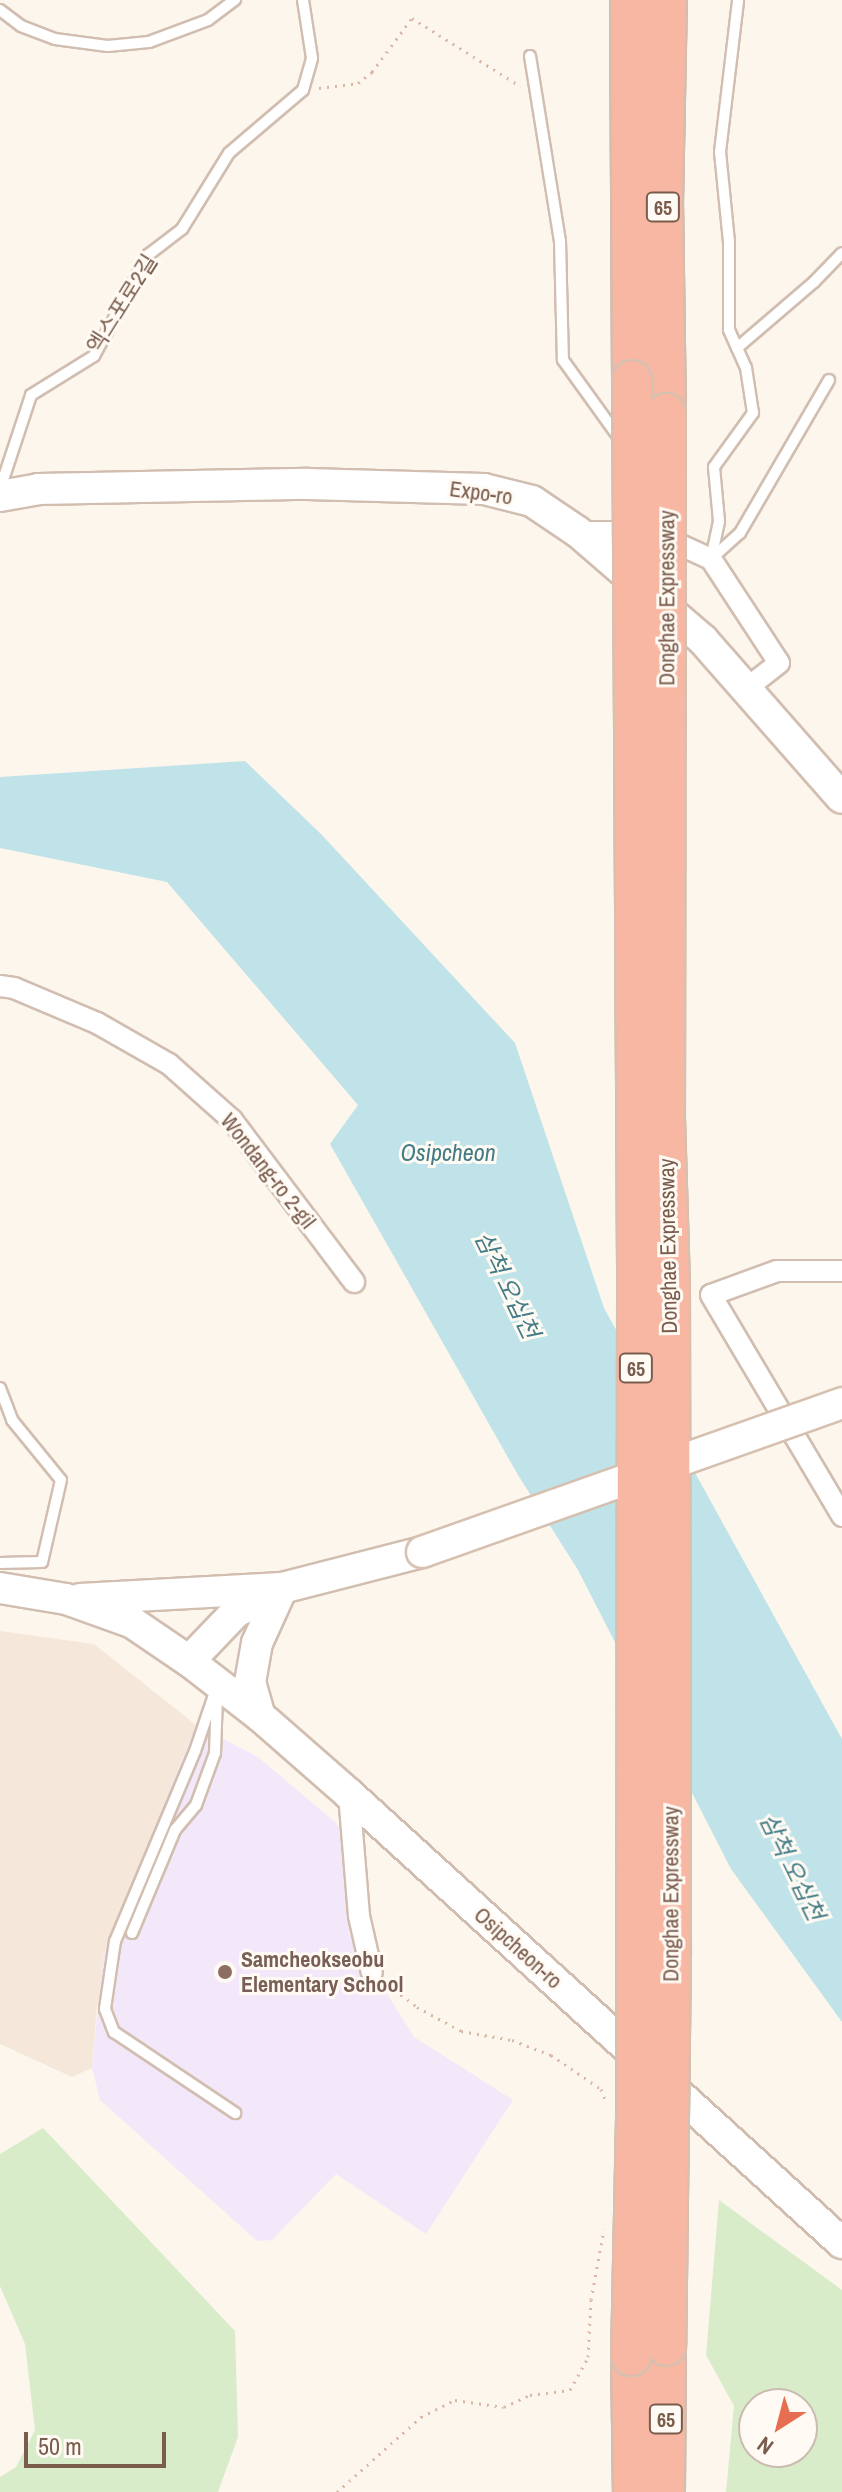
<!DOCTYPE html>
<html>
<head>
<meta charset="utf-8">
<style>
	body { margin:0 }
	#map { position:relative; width:842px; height:2492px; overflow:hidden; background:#fdf6ec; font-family:"Archivo Narrow","Noto Sans KR",sans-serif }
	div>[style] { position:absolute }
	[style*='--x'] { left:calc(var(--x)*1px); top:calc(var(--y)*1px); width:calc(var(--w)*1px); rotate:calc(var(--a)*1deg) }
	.residential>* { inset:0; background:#f5e8da }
	.education>* { inset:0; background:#f3e8fa }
	.green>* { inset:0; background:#d8ecc9 }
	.water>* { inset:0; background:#bfe3e8 }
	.path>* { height:3px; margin-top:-1.5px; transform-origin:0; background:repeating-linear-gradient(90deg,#d9b8a5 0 2px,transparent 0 8px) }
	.roads { filter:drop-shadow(2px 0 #d1beb0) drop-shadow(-2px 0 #d1beb0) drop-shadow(0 2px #d1beb0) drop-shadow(0 -2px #d1beb0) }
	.lane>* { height:10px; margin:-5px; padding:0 5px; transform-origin:5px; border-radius:5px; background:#fff }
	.street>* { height:20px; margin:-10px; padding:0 10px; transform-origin:10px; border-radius:10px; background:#fff }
	.secondary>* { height:30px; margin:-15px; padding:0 15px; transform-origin:15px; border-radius:15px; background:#fff }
	.highway>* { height:38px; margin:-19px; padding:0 19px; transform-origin:19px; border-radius:19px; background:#f7b7a3 }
	.bridges { filter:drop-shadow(2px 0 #d6c0b0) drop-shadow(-2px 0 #d6c0b0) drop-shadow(0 2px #d6c0b0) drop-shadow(0 -2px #d6c0b0) }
	.secondary-bridge>* { height:30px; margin:-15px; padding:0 15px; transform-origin:15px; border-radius:15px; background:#fff }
	.highway-bridge>* { height:38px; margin:-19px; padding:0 19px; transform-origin:19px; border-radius:19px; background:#f7b7a3 }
	.dots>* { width:22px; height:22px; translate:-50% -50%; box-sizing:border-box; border:4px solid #fffaf3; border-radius:50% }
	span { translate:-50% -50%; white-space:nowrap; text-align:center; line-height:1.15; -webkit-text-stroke:6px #fffaf3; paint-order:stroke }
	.shield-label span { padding:2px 6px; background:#fffaf3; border:2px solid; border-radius:6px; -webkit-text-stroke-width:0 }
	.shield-label { font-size:20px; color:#7a5c4d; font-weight:700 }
	.street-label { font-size:22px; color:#7a5c4d }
	.education-label { font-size:22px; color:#785e54; font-weight:700 }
	.left { translate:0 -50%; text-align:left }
	.water-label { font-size:24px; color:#437c86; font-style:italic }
	.north { position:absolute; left:738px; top:2388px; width:80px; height:80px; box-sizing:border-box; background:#fffaf3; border:2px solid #cabbb1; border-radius:50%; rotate:216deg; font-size:22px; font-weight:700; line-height:32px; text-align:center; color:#7a5c4d }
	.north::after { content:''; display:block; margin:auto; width:28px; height:36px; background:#e76f51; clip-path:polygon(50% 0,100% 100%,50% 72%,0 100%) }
	.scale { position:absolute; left:24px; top:2432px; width:142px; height:36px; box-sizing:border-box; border:4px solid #7a5c4d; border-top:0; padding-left:10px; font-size:24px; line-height:28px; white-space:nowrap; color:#7a5c4d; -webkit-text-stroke:6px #fffaf3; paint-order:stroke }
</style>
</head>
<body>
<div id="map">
	<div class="residential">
		<i style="clip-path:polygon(0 1631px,94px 1644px,196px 1725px,151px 1841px,97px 2006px,92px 2068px,72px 2077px,0 2044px)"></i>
	</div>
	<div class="education">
		<i style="clip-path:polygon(196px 1725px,258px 1757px,335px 1822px,345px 1836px,349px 1933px,414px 2037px,513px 2100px,426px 2234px,336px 2174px,272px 2240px,257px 2241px,100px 2100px,92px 2068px,103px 1955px)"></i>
	</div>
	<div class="green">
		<i style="clip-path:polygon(43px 2128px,235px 2331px,238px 2437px,218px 2492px,0 2492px,0 2477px,16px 2467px,35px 2430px,25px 2344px,0 2286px,0 2154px)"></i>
		<i style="clip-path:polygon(evenodd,719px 2200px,842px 2290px,842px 2492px,726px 2492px,734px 2406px,706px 2355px,719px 2200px,802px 2404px,802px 2452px,754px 2452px,754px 2404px,802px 2404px)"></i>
	</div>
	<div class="water">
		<i style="clip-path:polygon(245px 761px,321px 834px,515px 1043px,604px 1308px,842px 1739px,842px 2022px,731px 1869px,578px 1570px,518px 1475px,330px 1144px,358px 1105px,167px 882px,0 848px,0 777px)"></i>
	</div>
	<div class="path">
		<i style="--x:319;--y:88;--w:39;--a:-7"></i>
		<i style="--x:358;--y:83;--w:18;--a:-38"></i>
		<i style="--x:372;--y:72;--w:67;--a:-53.5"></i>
		<i style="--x:412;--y:18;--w:128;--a:32.2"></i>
		<i style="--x:388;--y:1985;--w:36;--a:37"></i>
		<i style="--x:417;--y:2007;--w:50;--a:28.6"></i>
		<i style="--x:461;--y:2031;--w:52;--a:10"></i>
		<i style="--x:512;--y:2040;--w:42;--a:21"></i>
		<i style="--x:551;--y:2055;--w:60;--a:34.2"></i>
		<i style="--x:601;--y:2089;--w:16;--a:68"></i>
		<i style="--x:337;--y:2492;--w:113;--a:-41.8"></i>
		<i style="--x:421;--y:2417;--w:38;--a:-27"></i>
		<i style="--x:455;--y:2400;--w:49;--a:8.1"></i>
		<i style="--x:504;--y:2407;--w:29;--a:-25"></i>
		<i style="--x:530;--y:2395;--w:40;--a:-7.1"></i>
		<i style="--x:570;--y:2390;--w:38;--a:-61"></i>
		<i style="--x:588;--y:2357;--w:57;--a:-87"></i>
		<i style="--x:591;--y:2300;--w:72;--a:-79.6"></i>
	</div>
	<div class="roads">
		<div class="lane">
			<i style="--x:0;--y:10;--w:26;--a:37"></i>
			<i style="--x:21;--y:26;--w:36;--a:21"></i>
			<i style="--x:55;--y:39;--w:53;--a:7.5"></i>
			<i style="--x:108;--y:46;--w:41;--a:-5.6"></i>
			<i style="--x:149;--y:42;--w:63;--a:-20.4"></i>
			<i style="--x:208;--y:20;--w:34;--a:-37"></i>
			<i style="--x:530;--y:56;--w:187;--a:80.8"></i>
			<i style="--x:560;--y:241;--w:119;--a:88.6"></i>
			<i style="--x:563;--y:360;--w:97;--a:54.2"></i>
			<i style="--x:737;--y:348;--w:101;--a:-40.6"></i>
			<i style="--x:814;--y:282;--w:40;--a:-46"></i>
			<i style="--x:0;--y:489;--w:99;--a:-71.7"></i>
			<i style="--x:31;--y:395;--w:74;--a:-31.8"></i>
			<i style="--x:94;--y:356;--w:115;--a:-61.9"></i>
			<i style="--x:148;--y:255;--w:43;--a:-37.4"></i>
			<i style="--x:182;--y:229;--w:89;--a:-58.3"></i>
			<i style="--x:229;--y:153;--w:97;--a:-40.4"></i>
			<i style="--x:303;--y:90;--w:33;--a:-74"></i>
			<i style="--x:312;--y:58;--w:59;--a:-98.8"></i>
			<i style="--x:711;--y:559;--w:39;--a:-78"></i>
			<i style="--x:719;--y:521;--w:54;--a:-95.3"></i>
			<i style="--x:714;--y:467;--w:67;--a:-54.2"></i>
			<i style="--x:753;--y:413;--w:46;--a:-98.8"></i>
			<i style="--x:746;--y:368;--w:42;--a:-114.1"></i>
			<i style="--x:729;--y:330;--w:88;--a:-90"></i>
			<i style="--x:729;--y:242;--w:90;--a:-95.7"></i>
			<i style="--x:720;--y:152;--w:153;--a:-83.2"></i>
			<i style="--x:711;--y:559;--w:39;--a:-42"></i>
			<i style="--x:740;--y:533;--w:177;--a:-59.8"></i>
			<i style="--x:0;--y:1388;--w:34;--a:69"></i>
			<i style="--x:12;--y:1420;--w:77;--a:50.8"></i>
			<i style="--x:61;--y:1480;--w:84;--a:103"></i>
			<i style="--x:42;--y:1562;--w:42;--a:178.6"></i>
			<i style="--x:216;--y:1689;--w:65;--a:108.7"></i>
			<i style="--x:195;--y:1751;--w:206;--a:112.8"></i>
			<i style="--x:115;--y:1941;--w:69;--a:98.4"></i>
			<i style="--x:105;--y:2009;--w:25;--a:69"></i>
			<i style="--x:114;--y:2032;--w:146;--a:33.8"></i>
			<i style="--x:132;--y:1933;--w:112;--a:-67.3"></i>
			<i style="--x:175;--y:1830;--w:33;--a:-50"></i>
			<i style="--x:196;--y:1805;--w:55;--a:-69.9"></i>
			<i style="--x:215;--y:1753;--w:56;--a:-88"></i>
		</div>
		<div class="street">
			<i style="--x:578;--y:532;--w:74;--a:0"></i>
			<i style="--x:652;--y:532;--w:65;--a:24.6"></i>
			<i style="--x:711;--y:559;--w:124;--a:56.8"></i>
			<i style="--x:779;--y:663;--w:42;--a:141.8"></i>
			<i style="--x:0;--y:986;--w:14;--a:8"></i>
			<i style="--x:14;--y:988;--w:90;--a:22.9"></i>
			<i style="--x:97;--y:1023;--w:83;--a:29.7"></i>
			<i style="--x:169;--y:1064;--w:84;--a:41.6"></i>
			<i style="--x:232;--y:1120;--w:203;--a:53"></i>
			<i style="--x:842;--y:1271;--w:65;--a:180"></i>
			<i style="--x:777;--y:1271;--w:70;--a:160"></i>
			<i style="--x:711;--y:1295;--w:257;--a:59.3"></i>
			<i style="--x:349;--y:1794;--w:122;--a:85.3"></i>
			<i style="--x:359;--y:1916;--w:58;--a:77.2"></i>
		</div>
		<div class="secondary">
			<i style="--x:0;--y:496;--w:39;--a:-10"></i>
			<i style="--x:38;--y:489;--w:270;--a:-1.1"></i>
			<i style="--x:308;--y:484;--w:176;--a:1.6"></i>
			<i style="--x:484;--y:489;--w:49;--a:14"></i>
			<i style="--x:532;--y:501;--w:55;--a:34"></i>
			<i style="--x:578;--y:532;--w:165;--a:40.8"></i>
			<i style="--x:703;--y:640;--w:210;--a:48.7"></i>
			<i style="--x:0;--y:1588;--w:67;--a:9.5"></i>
			<i style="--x:66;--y:1599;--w:71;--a:19.7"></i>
			<i style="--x:133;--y:1623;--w:68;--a:34.2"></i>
			<i style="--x:189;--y:1661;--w:90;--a:37.8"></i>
			<i style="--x:260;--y:1716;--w:118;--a:41.2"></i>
			<i style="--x:349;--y:1794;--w:667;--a:42.33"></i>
			<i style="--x:80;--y:1599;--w:202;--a:-3.1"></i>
			<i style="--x:282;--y:1588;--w:60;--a:114.4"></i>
			<i style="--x:257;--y:1643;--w:40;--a:100"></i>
			<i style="--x:250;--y:1682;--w:35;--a:74"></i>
			<i style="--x:189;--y:1661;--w:68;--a:-46.2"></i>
			<i style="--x:236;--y:1612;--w:52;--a:-27.6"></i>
			<i style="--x:282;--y:1588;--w:145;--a:-14.4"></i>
		</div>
		<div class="highway">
			<i style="--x:630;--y:0;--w:380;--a:89.7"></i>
			<i style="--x:666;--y:413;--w:208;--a:-90.8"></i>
			<i style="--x:663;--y:205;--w:205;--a:-88.9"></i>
			<i style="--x:631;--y:2356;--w:136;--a:89.2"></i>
			<i style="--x:665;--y:2492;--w:146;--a:-89.6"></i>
		</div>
	</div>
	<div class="bridges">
		<div class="secondary-bridge">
			<i style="--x:422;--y:1552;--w:446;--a:-19.5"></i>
		</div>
		<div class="highway-bridge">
			<i style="--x:666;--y:413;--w:704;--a:90.08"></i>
			<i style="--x:665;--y:1117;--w:167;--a:88.3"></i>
			<i style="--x:670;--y:1284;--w:672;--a:89.91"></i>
			<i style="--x:671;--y:1956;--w:390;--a:90.7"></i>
			<i style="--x:631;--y:2356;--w:242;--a:-88.8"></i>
			<i style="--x:636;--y:2114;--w:847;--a:-89.93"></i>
			<i style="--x:637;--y:1267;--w:887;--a:-90.32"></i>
		</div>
	</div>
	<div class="dots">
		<i style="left:225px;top:1972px;background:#8d6e63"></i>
	</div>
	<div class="shield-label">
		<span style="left:663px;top:207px">65</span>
		<span style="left:636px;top:1368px">65</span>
		<span style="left:666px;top:2419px">65</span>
	</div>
	<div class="street-label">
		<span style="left:122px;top:304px;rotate:-58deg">엑스포로2길</span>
		<span style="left:481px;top:493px;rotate:8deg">Expo-ro</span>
		<span style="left:667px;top:598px;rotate:-90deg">Donghae Expressway</span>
		<span style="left:268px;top:1171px;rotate:52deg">Wondang-ro 2-gil</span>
		<span style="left:668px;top:1246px;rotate:-91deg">Donghae Expressway</span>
		<span style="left:671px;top:1894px;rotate:-90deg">Donghae Expressway</span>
		<span style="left:518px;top:1948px;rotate:42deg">Osipcheon-ro</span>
	</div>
	<div class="education-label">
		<span class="left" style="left:241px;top:1972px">Samcheokseobu<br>Elementary School</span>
	</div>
	<div class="water-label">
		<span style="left:448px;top:1153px">Osipcheon</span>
		<span style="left:507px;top:1285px;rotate:64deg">삼척 오십천</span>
		<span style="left:792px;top:1867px;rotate:64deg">삼척 오십천</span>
	</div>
	<div class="north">N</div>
	<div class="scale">50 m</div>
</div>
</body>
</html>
